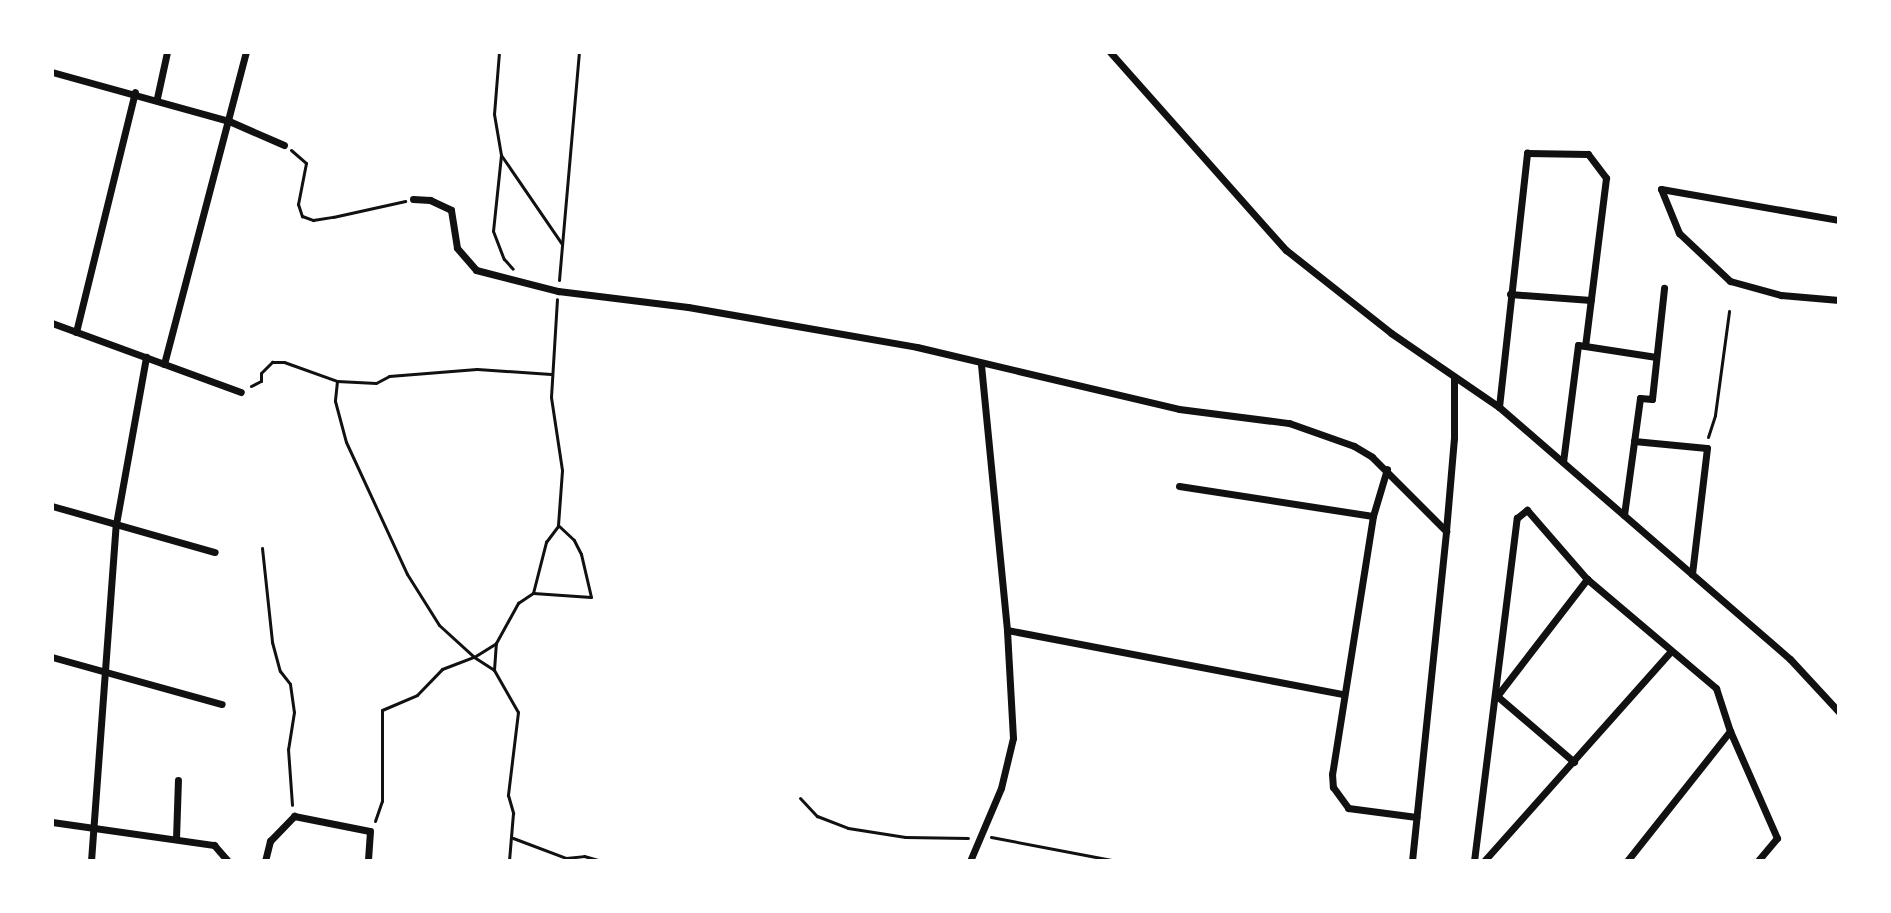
<!DOCTYPE html>
<html>
<head>
<meta charset="utf-8">
<style>
	body { margin:0 }
	#map { position:relative; width:1891px; height:913px; overflow:hidden; background:#fff; font-family:Signika,sans-serif }
	div>[style] { position:absolute }
	[style*='--x'] { left:calc(var(--x)*1px); top:calc(var(--y)*1px); width:calc(var(--w)*1px); rotate:calc(var(--a)*1deg) }
	.path>* { height:3px; margin:-1.5px; padding:0 1.5px; transform-origin:1.5px; border-radius:1.5px; background:#111 }
	.minor>* { height:7px; margin:-3.5px; padding:0 3.5px; transform-origin:3.5px; border-radius:3.5px; background:#111 }
	span { translate:-50% -50%; white-space:nowrap; text-align:center; line-height:1.15; -webkit-text-stroke:7px #fff; paint-order:stroke }
	.frame { position:absolute; inset:0; border:54px solid #fff; pointer-events:none }
</style>
</head>
<body>
<div id="map">
	<div class="path">
		<i style="--x:499;--y:52;--w:62;--a:94.6"></i>
		<i style="--x:494;--y:114;--w:42;--a:80.3"></i>
		<i style="--x:501;--y:155;--w:76;--a:96"></i>
		<i style="--x:493;--y:231;--w:30;--a:69"></i>
		<i style="--x:504;--y:259;--w:13;--a:48"></i>
		<i style="--x:291;--y:150;--w:20;--a:41"></i>
		<i style="--x:306;--y:163;--w:42;--a:101"></i>
		<i style="--x:298;--y:204;--w:13;--a:72"></i>
		<i style="--x:302;--y:216;--w:12;--a:20"></i>
		<i style="--x:313;--y:220;--w:20;--a:-9"></i>
		<i style="--x:333;--y:217;--w:74;--a:-12.5"></i>
		<i style="--x:501;--y:155;--w:108;--a:55.6"></i>
		<i style="--x:559;--y:280;--w:229;--a:-85"></i>
		<i style="--x:337;--y:381;--w:20;--a:96"></i>
		<i style="--x:335;--y:401;--w:42;--a:75"></i>
		<i style="--x:346;--y:442;--w:145;--a:65.2"></i>
		<i style="--x:407;--y:574;--w:60;--a:57.9"></i>
		<i style="--x:439;--y:625;--w:47;--a:42.4"></i>
		<i style="--x:474;--y:657;--w:24;--a:33"></i>
		<i style="--x:494;--y:670;--w:48;--a:60.3"></i>
		<i style="--x:518;--y:712;--w:84;--a:96.9"></i>
		<i style="--x:508;--y:795;--w:19;--a:74"></i>
		<i style="--x:513;--y:813;--w:48;--a:94.8"></i>
		<i style="--x:251;--y:386;--w:11;--a:-27"></i>
		<i style="--x:261;--y:381;--w:8;--a:-90"></i>
		<i style="--x:261;--y:373;--w:16;--a:-45"></i>
		<i style="--x:272;--y:362;--w:12;--a:0"></i>
		<i style="--x:284;--y:362;--w:56;--a:19.7"></i>
		<i style="--x:337;--y:381;--w:39;--a:3"></i>
		<i style="--x:376;--y:383;--w:15;--a:-28"></i>
		<i style="--x:389;--y:376;--w:88;--a:-4.5"></i>
		<i style="--x:477;--y:369;--w:74;--a:3.9"></i>
		<i style="--x:1708;--y:437;--w:23;--a:-72"></i>
		<i style="--x:1715;--y:415;--w:105;--a:-82.3"></i>
		<i style="--x:262;--y:548;--w:95;--a:83.9"></i>
		<i style="--x:272;--y:642;--w:30;--a:75"></i>
		<i style="--x:280;--y:671;--w:16;--a:52"></i>
		<i style="--x:290;--y:684;--w:28;--a:82"></i>
		<i style="--x:294;--y:712;--w:37;--a:99"></i>
		<i style="--x:288;--y:749;--w:56;--a:85.9"></i>
		<i style="--x:533;--y:593;--w:53;--a:-75.7"></i>
		<i style="--x:546;--y:542;--w:20;--a:-53"></i>
		<i style="--x:494;--y:670;--w:27;--a:-86"></i>
		<i style="--x:800;--y:798;--w:25;--a:47"></i>
		<i style="--x:817;--y:816;--w:33;--a:21"></i>
		<i style="--x:848;--y:828;--w:58;--a:9"></i>
		<i style="--x:905;--y:837;--w:63;--a:0.9"></i>
		<i style="--x:375;--y:821;--w:21;--a:-71"></i>
		<i style="--x:382;--y:801;--w:91;--a:-90"></i>
		<i style="--x:382;--y:710;--w:38;--a:-23"></i>
		<i style="--x:417;--y:695;--w:36;--a:-46"></i>
		<i style="--x:442;--y:669;--w:34;--a:-21"></i>
		<i style="--x:474;--y:657;--w:26;--a:-32"></i>
		<i style="--x:496;--y:643;--w:46;--a:-61.2"></i>
		<i style="--x:518;--y:603;--w:18;--a:-34"></i>
		<i style="--x:533;--y:593;--w:58;--a:3.9"></i>
		<i style="--x:591;--y:597;--w:44;--a:-103.1"></i>
		<i style="--x:581;--y:554;--w:16;--a:-117"></i>
		<i style="--x:574;--y:540;--w:22;--a:-137"></i>
		<i style="--x:558;--y:525;--w:55;--a:-85.8"></i>
		<i style="--x:562;--y:470;--w:74;--a:-98.6"></i>
		<i style="--x:551;--y:397;--w:98;--a:-86.5"></i>
		<i style="--x:991;--y:837;--w:128;--a:10.8"></i>
		<i style="--x:513;--y:838;--w:57;--a:20.7"></i>
		<i style="--x:566;--y:858;--w:18;--a:-6"></i>
		<i style="--x:584;--y:856;--w:18;--a:16"></i>
	</div>
	<div class="minor">
		<i style="--x:1110;--y:52;--w:265;--a:48.4"></i>
		<i style="--x:1286;--y:250;--w:134;--a:38.3"></i>
		<i style="--x:1391;--y:333;--w:131;--a:34.4"></i>
		<i style="--x:1499;--y:407;--w:385;--a:40.9"></i>
		<i style="--x:1790;--y:659;--w:72;--a:47.2"></i>
		<i style="--x:52;--y:72;--w:184;--a:15.5"></i>
		<i style="--x:229;--y:121;--w:60;--a:23.6"></i>
		<i style="--x:157;--y:98;--w:47;--a:-77.7"></i>
		<i style="--x:1661;--y:189;--w:48;--a:67.8"></i>
		<i style="--x:1679;--y:233;--w:70;--a:43.3"></i>
		<i style="--x:1730;--y:281;--w:53;--a:15.4"></i>
		<i style="--x:1781;--y:295;--w:58;--a:4.9"></i>
		<i style="--x:1661;--y:189;--w:181;--a:9.9"></i>
		<i style="--x:413;--y:199;--w:17;--a:3"></i>
		<i style="--x:430;--y:200;--w:23;--a:25"></i>
		<i style="--x:451;--y:210;--w:38;--a:81"></i>
		<i style="--x:457;--y:248;--w:29;--a:49"></i>
		<i style="--x:476;--y:270;--w:85;--a:14.4"></i>
		<i style="--x:558;--y:291;--w:131;--a:7"></i>
		<i style="--x:688;--y:307;--w:232;--a:9.9"></i>
		<i style="--x:917;--y:347;--w:269;--a:13.3"></i>
		<i style="--x:1179;--y:409;--w:111;--a:7.3"></i>
		<i style="--x:1289;--y:423;--w:69;--a:19.5"></i>
		<i style="--x:1354;--y:446;--w:21;--a:31"></i>
		<i style="--x:1372;--y:457;--w:105;--a:45"></i>
		<i style="--x:1510;--y:294;--w:81;--a:4.2"></i>
		<i style="--x:52;--y:323;--w:201;--a:20.1"></i>
		<i style="--x:76;--y:332;--w:247;--a:-76.2"></i>
		<i style="--x:1585;--y:346;--w:72;--a:8.8"></i>
		<i style="--x:164;--y:364;--w:323;--a:-75.3"></i>
		<i style="--x:1499;--y:407;--w:256;--a:-83.7"></i>
		<i style="--x:1527;--y:153;--w:61;--a:0.9"></i>
		<i style="--x:1588;--y:154;--w:30;--a:53"></i>
		<i style="--x:1606;--y:178;--w:169;--a:97.1"></i>
		<i style="--x:1585;--y:346;--w:7;--a:-172"></i>
		<i style="--x:1578;--y:345;--w:118;--a:97.3"></i>
		<i style="--x:1634;--y:441;--w:73;--a:5.5"></i>
		<i style="--x:1707;--y:448;--w:127;--a:96.8"></i>
		<i style="--x:1387;--y:469;--w:49;--a:106.6"></i>
		<i style="--x:1373;--y:516;--w:261;--a:99"></i>
		<i style="--x:1332;--y:774;--w:13;--a:86"></i>
		<i style="--x:1333;--y:787;--w:26;--a:54"></i>
		<i style="--x:1348;--y:808;--w:69;--a:7.5"></i>
		<i style="--x:1179;--y:486;--w:196;--a:8.8"></i>
		<i style="--x:52;--y:506;--w:169;--a:15.8"></i>
		<i style="--x:1624;--y:515;--w:118;--a:-82.2"></i>
		<i style="--x:1640;--y:398;--w:12;--a:5"></i>
		<i style="--x:1652;--y:399;--w:112;--a:-83.8"></i>
		<i style="--x:1007;--y:630;--w:342;--a:10.8"></i>
		<i style="--x:52;--y:657;--w:176;--a:15.5"></i>
		<i style="--x:1574;--y:762;--w:101;--a:-139.4"></i>
		<i style="--x:1497;--y:696;--w:148;--a:-52.4"></i>
		<i style="--x:52;--y:822;--w:164;--a:8.1"></i>
		<i style="--x:214;--y:845;--w:21;--a:49"></i>
		<i style="--x:176;--y:839;--w:59;--a:-88.1"></i>
		<i style="--x:91;--y:861;--w:338;--a:-85.8"></i>
		<i style="--x:116;--y:524;--w:170;--a:-79.8"></i>
		<i style="--x:265;--y:861;--w:21;--a:-76"></i>
		<i style="--x:270;--y:841;--w:35;--a:-46"></i>
		<i style="--x:294;--y:816;--w:77;--a:11.2"></i>
		<i style="--x:370;--y:831;--w:30;--a:94"></i>
		<i style="--x:970;--y:861;--w:79;--a:-67"></i>
		<i style="--x:1001;--y:788;--w:51;--a:-76.5"></i>
		<i style="--x:1013;--y:738;--w:108;--a:-93.2"></i>
		<i style="--x:1007;--y:630;--w:266;--a:-95.6"></i>
		<i style="--x:1412;--y:861;--w:332;--a:-84.1"></i>
		<i style="--x:1446;--y:531;--w:93;--a:-85.1"></i>
		<i style="--x:1454;--y:438;--w:61;--a:-90"></i>
		<i style="--x:1474;--y:861;--w:346;--a:-82.9"></i>
		<i style="--x:1517;--y:518;--w:13;--a:-39"></i>
		<i style="--x:1527;--y:510;--w:91;--a:49"></i>
		<i style="--x:1587;--y:579;--w:169;--a:40.2"></i>
		<i style="--x:1716;--y:688;--w:45;--a:72"></i>
		<i style="--x:1730;--y:731;--w:117;--a:66.3"></i>
		<i style="--x:1777;--y:838;--w:30;--a:130"></i>
		<i style="--x:1484;--y:861;--w:280;--a:-48.3"></i>
		<i style="--x:1627;--y:861;--w:166;--a:-51.6"></i>
	</div>
	<div class="frame"></div>
</div>
</body>
</html>
